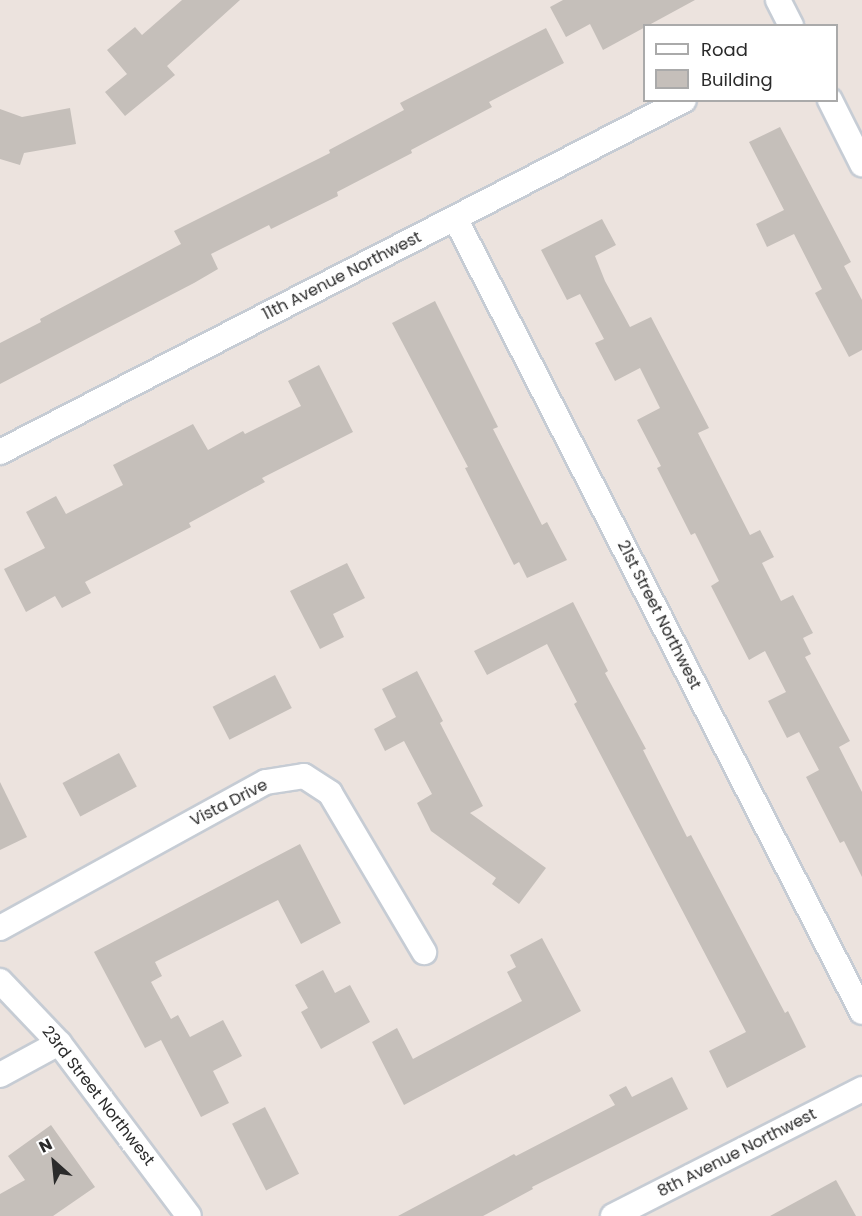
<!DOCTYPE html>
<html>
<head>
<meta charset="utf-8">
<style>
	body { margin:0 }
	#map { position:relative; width:862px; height:1216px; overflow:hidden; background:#ece3de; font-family:Poppins,sans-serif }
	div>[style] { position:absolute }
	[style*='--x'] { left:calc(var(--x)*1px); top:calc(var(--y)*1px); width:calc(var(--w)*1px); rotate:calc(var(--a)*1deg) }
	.building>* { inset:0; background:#c5bfba; transform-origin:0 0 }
	.roads { filter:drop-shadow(2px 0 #c6ccd4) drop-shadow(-2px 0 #c6ccd4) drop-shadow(0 2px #c6ccd4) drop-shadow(0 -2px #c6ccd4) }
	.minor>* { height:24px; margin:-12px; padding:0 12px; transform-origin:12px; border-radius:12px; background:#fff }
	span { translate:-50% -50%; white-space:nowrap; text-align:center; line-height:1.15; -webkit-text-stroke:6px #fff; paint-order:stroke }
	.street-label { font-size:16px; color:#2b2b2b }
	.legend { position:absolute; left:643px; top:24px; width:195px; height:78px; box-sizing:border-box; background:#fff; border:2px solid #aaa; margin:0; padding:8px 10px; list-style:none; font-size:18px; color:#2b2b2b }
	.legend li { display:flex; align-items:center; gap:12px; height:30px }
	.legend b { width:30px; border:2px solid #aaa }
	.north { position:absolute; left:24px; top:1132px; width:60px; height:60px; -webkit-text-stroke:4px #fff; paint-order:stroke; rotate:333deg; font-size:16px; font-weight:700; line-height:24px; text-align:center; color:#2b2b2b }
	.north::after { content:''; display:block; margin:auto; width:21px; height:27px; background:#2b2b2b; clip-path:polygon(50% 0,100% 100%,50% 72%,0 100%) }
</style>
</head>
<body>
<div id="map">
	<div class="building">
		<i style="clip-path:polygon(182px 0,240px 0,167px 66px,175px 75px,125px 116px,105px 92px,127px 74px,107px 50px,135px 27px,142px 35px)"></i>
		<i style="clip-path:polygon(563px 0,695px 0,603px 50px,590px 24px,566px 37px,550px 7px)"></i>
		<i style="clip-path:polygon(546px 28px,564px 63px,489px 102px,492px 107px,411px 150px,412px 153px,337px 192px,338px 196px,271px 229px,269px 225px,211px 254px,218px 269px,194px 283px,0 384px,0 343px,41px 322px,40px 319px,181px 244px,174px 231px,330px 153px,329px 150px,404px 110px,400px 103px)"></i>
		<i style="clip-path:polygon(70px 108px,76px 144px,24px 153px,20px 165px,0 159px,0 109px,22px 117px)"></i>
		<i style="clip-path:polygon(780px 127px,851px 262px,844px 266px,862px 300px,862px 350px,849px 357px,815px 293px,822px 289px,794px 234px,767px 247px,756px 224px,784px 210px,749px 142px)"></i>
		<i style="clip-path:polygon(602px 219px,616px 245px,595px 256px,605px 281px,630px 327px,651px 317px,709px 428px,698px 433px,750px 535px,760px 530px,774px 557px,762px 563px,781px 601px,793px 595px,813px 633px,803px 638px,811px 654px,805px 657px,850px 741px,839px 747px,862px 792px,862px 877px,844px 841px,840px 843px,806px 777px,819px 770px,799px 732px,787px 738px,768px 701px,786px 692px,765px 651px,749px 660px,711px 586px,719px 581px,695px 533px,691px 535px,657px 468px,661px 466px,637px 420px,660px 408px,640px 368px,615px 381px,595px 343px,604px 339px,580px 294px,567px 300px,541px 250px)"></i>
		<i style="clip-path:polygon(435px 301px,498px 427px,493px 429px,542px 525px,547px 522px,567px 560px,527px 578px,519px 562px,514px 565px,465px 468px,468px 467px,392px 323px)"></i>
		<i style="clip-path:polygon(319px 365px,353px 432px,262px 478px,265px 482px,189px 523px,191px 527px,85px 582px,91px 593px,62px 608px,55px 596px,26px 612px,4px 569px,45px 548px,26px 512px,56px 496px,66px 514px,123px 485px,113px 465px,193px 424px,208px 450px,243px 431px,245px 434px,301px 406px,288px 381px)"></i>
		<i style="clip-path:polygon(347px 563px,365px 598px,333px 614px,344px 637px,320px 649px,290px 591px)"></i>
		<i style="clip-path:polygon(573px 602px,608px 671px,605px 673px,646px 749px,643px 750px,687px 837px,691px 835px,785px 1013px,788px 1011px,806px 1047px,727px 1088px,709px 1051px,746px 1032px,574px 704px,577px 702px,547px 644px,487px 675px,474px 651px)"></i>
		<i style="clip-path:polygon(417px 671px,443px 721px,440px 723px,483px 806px,470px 813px,546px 868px,519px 904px,492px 884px,496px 878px,431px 831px,417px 803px,432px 794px,404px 741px,385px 751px,374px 729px,396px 717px,382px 689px)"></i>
		<i style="left:275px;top:675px;width:37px;height:70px;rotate:63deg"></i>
		<i style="left:119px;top:753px;width:38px;height:64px;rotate:62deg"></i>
		<i style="clip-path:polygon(0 782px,27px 837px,0 850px)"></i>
		<i style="clip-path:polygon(300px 844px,341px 923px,301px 944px,278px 900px,155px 962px,162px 976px,151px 982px,171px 1019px,178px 1015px,190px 1037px,223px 1020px,242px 1056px,213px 1071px,229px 1103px,201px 1117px,161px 1040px,145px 1048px,94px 952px)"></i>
		<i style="clip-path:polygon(542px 938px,581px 1011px,404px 1105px,372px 1042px,397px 1028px,413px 1059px,522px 1001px,507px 972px,516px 967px,510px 955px)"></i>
		<i style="clip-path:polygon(323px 970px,335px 993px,350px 985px,370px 1022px,321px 1049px,301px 1012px,308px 1008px,295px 985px)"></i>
		<i style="clip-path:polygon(672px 1077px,688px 1109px,532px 1187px,533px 1189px,483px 1216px,398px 1216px,514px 1154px,516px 1156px,615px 1105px,609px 1095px,626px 1086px,632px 1097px)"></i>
		<i style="left:265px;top:1107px;width:75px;height:37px;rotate:63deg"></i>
		<i style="clip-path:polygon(51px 1125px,95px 1187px,53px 1216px,0 1216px,0 1194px,25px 1180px,8px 1156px)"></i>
		<i style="clip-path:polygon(836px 1180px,856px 1216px,770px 1216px)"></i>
	</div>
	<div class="roads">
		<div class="minor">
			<i style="--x:778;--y:0;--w:29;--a:63"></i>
			<i style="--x:830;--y:100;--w:72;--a:63.4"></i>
			<i style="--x:455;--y:218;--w:892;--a:62.86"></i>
			<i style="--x:0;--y:452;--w:769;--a:-27.23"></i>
			<i style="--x:0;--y:928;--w:303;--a:-28.8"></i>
			<i style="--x:266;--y:782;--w:38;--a:-9"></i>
			<i style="--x:304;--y:776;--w:31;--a:33"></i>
			<i style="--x:330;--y:793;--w:185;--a:59.4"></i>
			<i style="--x:0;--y:981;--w:86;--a:46.4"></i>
			<i style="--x:59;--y:1043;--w:216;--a:53.1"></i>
			<i style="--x:0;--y:1075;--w:67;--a:-28.5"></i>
			<i style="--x:613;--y:1216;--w:280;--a:-27"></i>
		</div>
	</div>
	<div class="street-label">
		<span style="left:342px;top:276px;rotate:-27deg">11th Avenue Northwest</span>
		<span style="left:659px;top:615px;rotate:63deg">21st Street Northwest</span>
		<span style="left:229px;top:803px;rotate:-27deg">Vista Drive</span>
		<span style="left:98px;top:1096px;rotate:52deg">23rd Street Northwest</span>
		<span style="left:737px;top:1153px;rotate:-27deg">8th Avenue Northwest</span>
	</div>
	<ul class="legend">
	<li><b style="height:8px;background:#fff"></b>Road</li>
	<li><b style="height:16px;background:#c5bfba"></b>Building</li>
	</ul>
	<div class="north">N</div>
</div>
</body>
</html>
